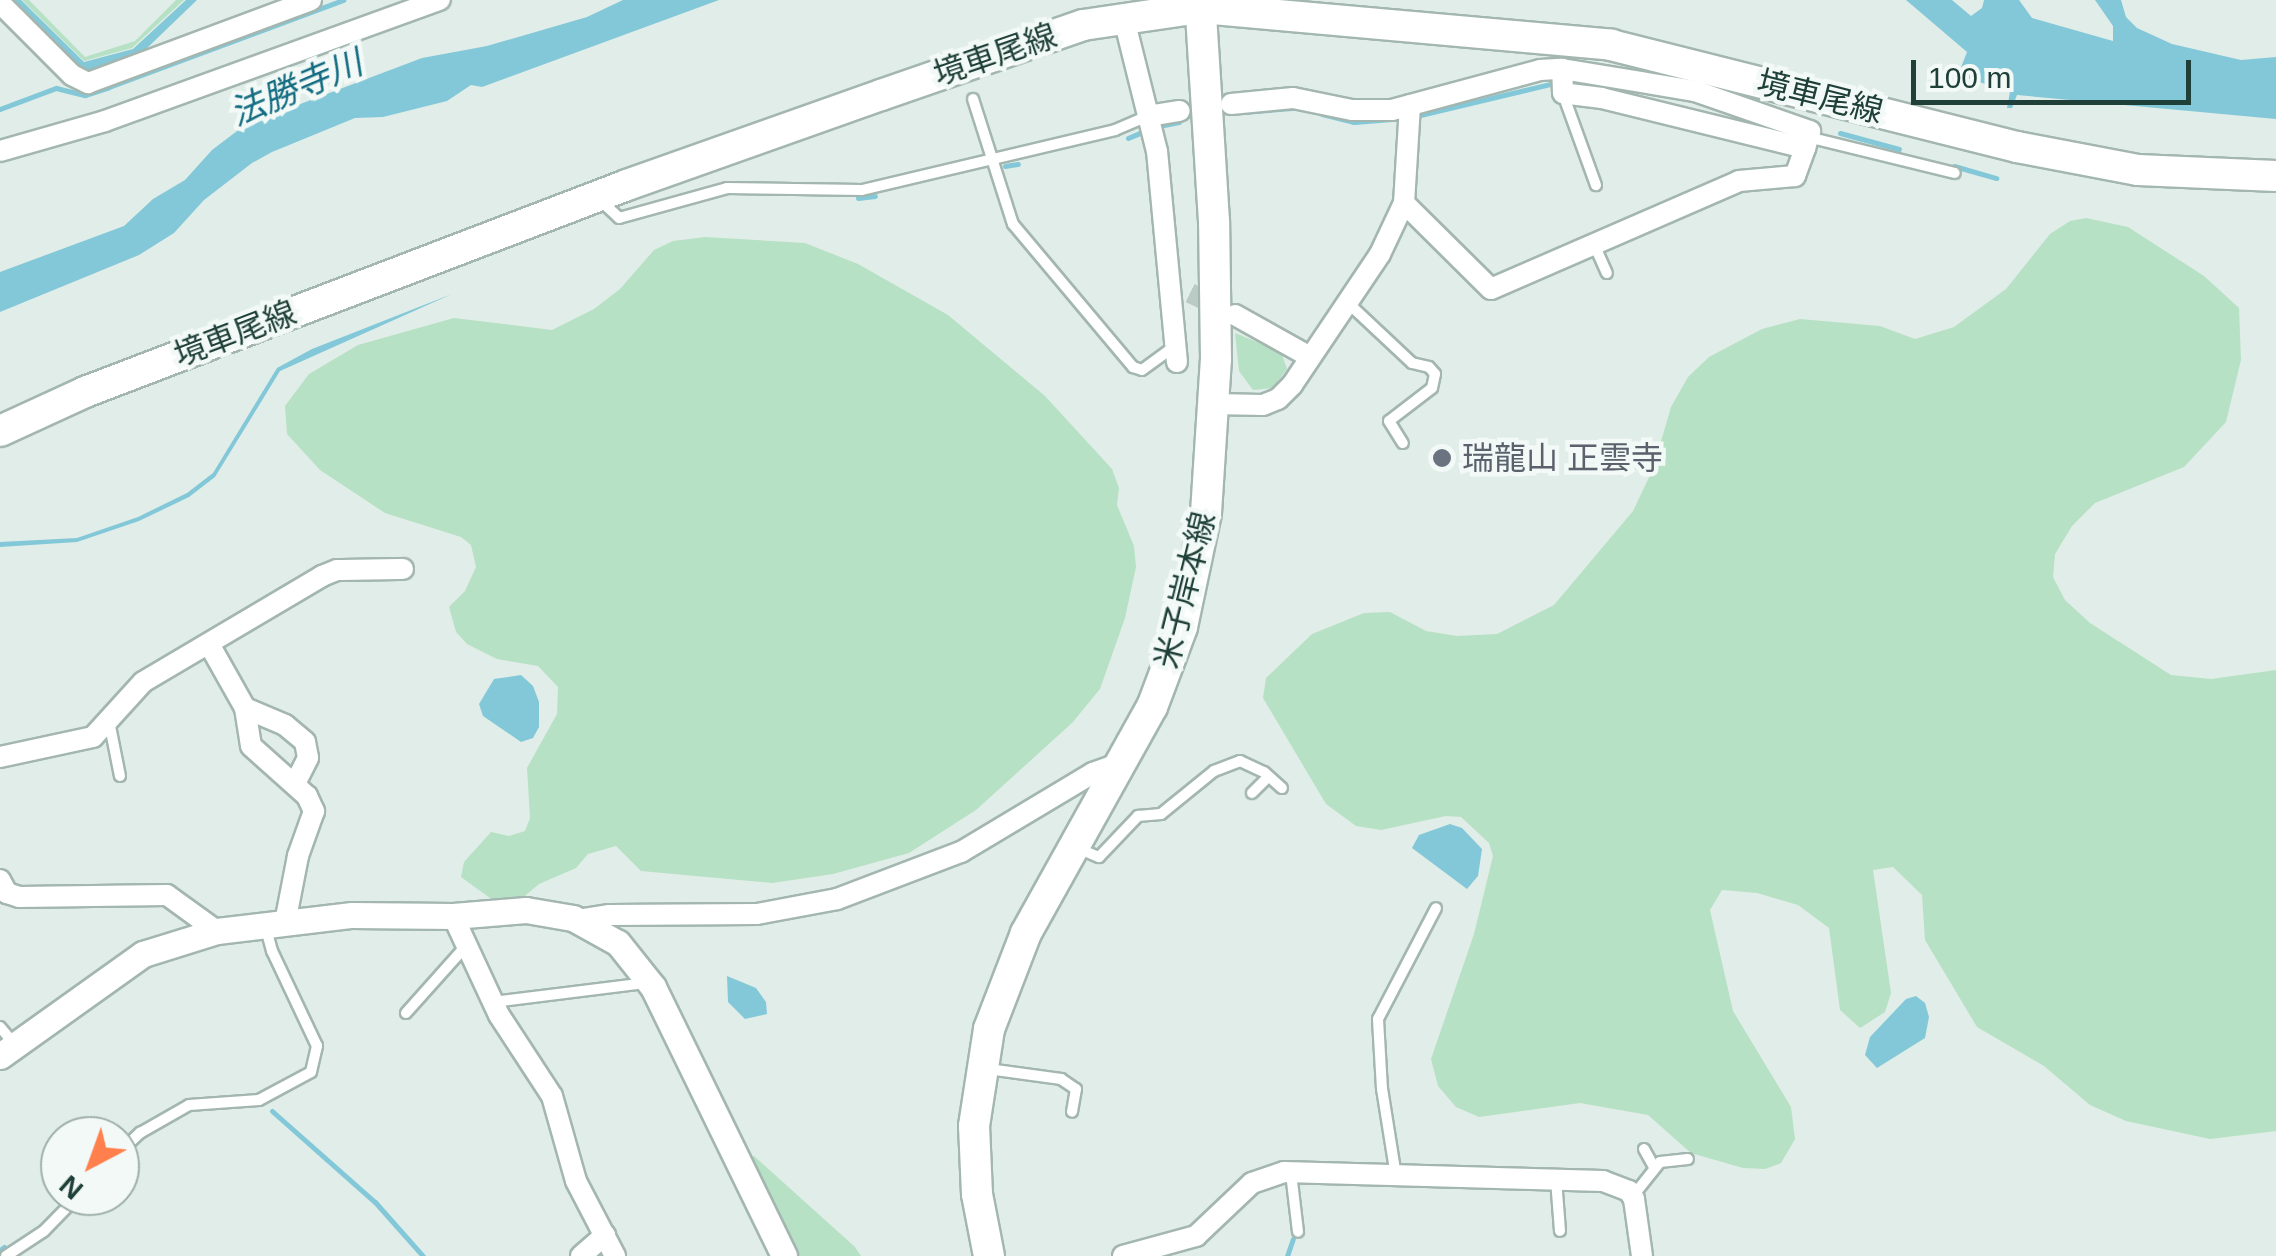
<!DOCTYPE html>
<html>
<head>
<meta charset="utf-8">
<style>
	body { margin:0 }
	#map { position:relative; width:2276px; height:1256px; overflow:hidden; background:#e1ede8; font-family:Helvetica,"Noto Sans JP",sans-serif }
	div>[style] { position:absolute }
	[style*='--x'] { left:calc(var(--x)*1px); top:calc(var(--y)*1px); width:calc(var(--w)*1px); rotate:calc(var(--a)*1deg) }
	.green>* { inset:0; background:#b7e1c4 }
	.water>* { inset:0; background:#83c8d8 }
	.stream>* { height:5px; margin:-2.5px; padding:0 2.5px; transform-origin:2.5px; border-radius:2.5px; background:#83c8d8 }
	.minor-tunnel>* { height:20px; margin-top:-10px; transform-origin:0; background:repeating-linear-gradient(90deg,#bacac5 0 20px,transparent 0 30px) }
	.roads { filter:drop-shadow(2px 0 #a3b6b0) drop-shadow(-2px 0 #a3b6b0) drop-shadow(0 2px #a3b6b0) drop-shadow(0 -2px #a3b6b0) }
	.service>* { height:10px; margin:-5px; padding:0 5px; transform-origin:5px; border-radius:5px; background:#fff }
	.minor>* { height:20px; margin:-10px; padding:0 10px; transform-origin:10px; border-radius:10px; background:#fff }
	.tertiary>* { height:25px; margin:-12.5px; padding:0 12.5px; transform-origin:12.5px; border-radius:12.5px; background:#fff }
	.secondary>* { height:30px; margin:-15px; padding:0 15px; transform-origin:15px; border-radius:15px; background:#fff }
	.dots>* { width:28px; height:28px; translate:-50% -50%; box-sizing:border-box; border:5px solid #f2f9f6; border-radius:50% }
	span { translate:-50% -50%; white-space:nowrap; text-align:center; line-height:1.15; -webkit-text-stroke:9px #f2f9f6; paint-order:stroke }
	.street-label { font-size:32px; color:#1f4038 }
	.worship-label { font-size:32px; color:#5b616d }
	.left { translate:0 -50%; text-align:left }
	.water-label { font-size:35px; color:#136c82; font-style:italic }
	.north { position:absolute; left:40px; top:1116px; width:100px; height:100px; box-sizing:border-box; background:#f2f9f6; border:2px solid #9eafaa; border-radius:50%; rotate:221deg; font-size:28px; font-weight:700; line-height:40px; text-align:center; color:#1f4038 }
	.north::after { content:''; display:block; margin:auto; width:35px; height:45px; background:#ff7f4d; clip-path:polygon(50% 0,100% 100%,50% 72%,0 100%) }
	.scale { position:absolute; left:1911px; top:60px; width:280px; height:45px; box-sizing:border-box; border:5px solid #1f4038; border-top:0; padding-left:12px; font-size:30px; line-height:35px; white-space:nowrap; color:#1f4038; -webkit-text-stroke:8px #f2f9f6; paint-order:stroke }
</style>
</head>
<body>
<div id="map">
	<div class="green">
		<i style="clip-path:polygon(22px 0,29px 0,85px 57px,135px 41px,176px 0,184px 0,132px 48px,84px 61px)"></i>
		<i style="clip-path:polygon(2086px 218px,2128px 227px,2204px 276px,2239px 308px,2241px 360px,2226px 422px,2184px 467px,2095px 503px,2072px 526px,2055px 554px,2053px 577px,2065px 600px,2090px 623px,2171px 675px,2211px 679px,2276px 670px,2276px 1131px,2210px 1139px,2126px 1121px,2090px 1105px,2044px 1066px,1977px 1027px,1925px 940px,1922px 895px,1893px 867px,1873px 870px,1891px 993px,1885px 1012px,1860px 1028px,1840px 1010px,1829px 928px,1798px 905px,1757px 893px,1722px 890px,1710px 910px,1733px 1011px,1791px 1107px,1795px 1139px,1781px 1163px,1765px 1169px,1743px 1168px,1691px 1153px,1648px 1115px,1580px 1103px,1479px 1117px,1456px 1107px,1438px 1086px,1431px 1059px,1474px 934px,1493px 856px,1489px 843px,1461px 817px,1446px 816px,1381px 830px,1356px 826px,1326px 804px,1263px 698px,1266px 678px,1312px 634px,1364px 613px,1390px 612px,1426px 631px,1457px 636px,1497px 634px,1554px 605px,1633px 511px,1653px 469px,1671px 407px,1688px 377px,1709px 357px,1762px 329px,1800px 319px,1880px 326px,1915px 339px,1954px 327px,2006px 289px,2050px 234px,2070px 221px)"></i>
		<i style="clip-path:polygon(705px 237px,805px 243px,858px 264px,948px 315px,1045px 396px,1112px 469px,1119px 488px,1117px 505px,1134px 546px,1136px 567px,1125px 618px,1100px 689px,1072px 723px,976px 810px,909px 853px,833px 874px,772px 883px,641px 871px,616px 846px,588px 854px,576px 868px,539px 884px,520px 900px,490px 898px,461px 877px,464px 862px,491px 832px,509px 836px,525px 831px,530px 818px,527px 768px,557px 714px,558px 687px,538px 666px,497px 659px,467px 644px,456px 632px,449px 607px,465px 591px,476px 567px,471px 545px,461px 537px,385px 513px,320px 470px,287px 434px,285px 406px,309px 374px,358px 345px,454px 318px,552px 330px,594px 309px,620px 289px,654px 250px,673px 241px)"></i>
		<i style="clip-path:polygon(1235px 333px,1281px 352px,1287px 369px,1273px 388px,1253px 390px,1239px 371px)"></i>
		<i style="clip-path:polygon(754px 1156px,855px 1247px,861px 1256px,798px 1256px,750px 1160px)"></i>
	</div>
	<div class="water">
		<i style="clip-path:polygon(9px 0,21px 0,84px 62px,133px 49px,186px 0,197px 0,145px 50px,84px 72px)"></i>
		<i style="clip-path:polygon(623px 0,719px 0,482px 87px,471px 85px,447px 101px,383px 117px,355px 118px,272px 152px,252px 163px,204px 200px,174px 233px,139px 255px,0 312px,0 272px,124px 226px,153px 199px,185px 180px,212px 150px,245px 125px,422px 58px,487px 46px,587px 17px)"></i>
		<i style="clip-path:polygon(1906px 0,1952px 0,1971px 16px,1982px 8px,1984px 0,2019px 0,2032px 18px,2113px 41px,2113px 26px,2095px 0,2121px 0,2126px 17px,2137px 28px,2172px 44px,2241px 60px,2276px 57px,2276px 119px,2017px 95px,2012px 108px,2007px 108px,2010px 92px,1958px 75px,1967px 52px)"></i>
		<i style="clip-path:polygon(452px 294px,280px 371px,215px 477px,189px 497px,139px 521px,77px 542px,0 547px,0 542px,77px 538px,138px 517px,187px 493px,213px 473px,277px 368px,312px 349px)"></i>
		<i style="clip-path:polygon(521px 675px,533px 686px,539px 702px,539px 727px,533px 738px,521px 742px,483px 716px,479px 704px,494px 679px)"></i>
		<i style="clip-path:polygon(1450px 824px,1462px 828px,1482px 849px,1478px 876px,1467px 889px,1412px 848px,1419px 835px)"></i>
		<i style="clip-path:polygon(727px 976px,756px 988px,766px 1002px,767px 1014px,745px 1019px,728px 1002px)"></i>
		<i style="clip-path:polygon(1916px 996px,1925px 1003px,1929px 1017px,1925px 1038px,1877px 1068px,1865px 1055px,1870px 1037px,1906px 999px)"></i>
	</div>
	<div class="stream">
		<i style="--x:0;--y:109;--w:60;--a:-20.6"></i>
		<i style="--x:56;--y:88;--w:30;--a:14"></i>
		<i style="--x:85;--y:95;--w:25;--a:-18"></i>
		<i style="--x:109;--y:87;--w:250;--a:-20.4"></i>
		<i style="--x:1243;--y:112;--w:49;--a:-4.7"></i>
		<i style="--x:1322;--y:114;--w:33;--a:14"></i>
		<i style="--x:1354;--y:122;--w:51;--a:-4.5"></i>
		<i style="--x:1416;--y:116;--w:143;--a:-13.4"></i>
		<i style="--x:1164;--y:125;--w:15;--a:-11"></i>
		<i style="--x:1840;--y:133;--w:61;--a:15.2"></i>
		<i style="--x:1128;--y:138;--w:15;--a:-23"></i>
		<i style="--x:1005;--y:166;--w:13;--a:-9"></i>
		<i style="--x:1954;--y:166;--w:44;--a:15.9"></i>
		<i style="--x:858;--y:198;--w:17;--a:-7"></i>
		<i style="--x:272;--y:1111;--w:137;--a:41.5"></i>
		<i style="--x:375;--y:1202;--w:72;--a:48.4"></i>
		<i style="--x:0;--y:1250;--w:5;--a:-37"></i>
		<i style="--x:1287;--y:1256;--w:18;--a:-71"></i>
	</div>
	<div class="minor-tunnel">
		<i style="--x:1190;--y:293;--w:39;--a:26"></i>
	</div>
	<div class="roads">
		<div class="service">
			<i style="--x:1563;--y:94;--w:97;--a:70.1"></i>
			<i style="--x:973;--y:99;--w:131;--a:72.3"></i>
			<i style="--x:1013;--y:224;--w:187;--a:50"></i>
			<i style="--x:1133;--y:367;--w:9;--a:18"></i>
			<i style="--x:1142;--y:370;--w:41;--a:-36"></i>
			<i style="--x:1808;--y:137;--w:151;--a:13.8"></i>
			<i style="--x:600;--y:200;--w:26;--a:43"></i>
			<i style="--x:619;--y:218;--w:112;--a:-15.5"></i>
			<i style="--x:727;--y:188;--w:135;--a:0.8"></i>
			<i style="--x:862;--y:190;--w:260;--a:-13.3"></i>
			<i style="--x:1115;--y:130;--w:36;--a:-23"></i>
			<i style="--x:1593;--y:242;--w:34;--a:66"></i>
			<i style="--x:1347;--y:302;--w:89;--a:43.2"></i>
			<i style="--x:1412;--y:363;--w:17;--a:13"></i>
			<i style="--x:1429;--y:367;--w:9;--a:49"></i>
			<i style="--x:1435;--y:374;--w:14;--a:102"></i>
			<i style="--x:1432;--y:388;--w:54;--a:142.5"></i>
			<i style="--x:1389;--y:421;--w:26;--a:58"></i>
			<i style="--x:109;--y:721;--w:56;--a:78.7"></i>
			<i style="--x:1252;--y:793;--w:23;--a:-45"></i>
			<i style="--x:1075;--y:847;--w:26;--a:23"></i>
			<i style="--x:1099;--y:857;--w:57;--a:-46.4"></i>
			<i style="--x:1138;--y:816;--w:23;--a:-5"></i>
			<i style="--x:1161;--y:814;--w:68;--a:-39.1"></i>
			<i style="--x:1214;--y:771;--w:28;--a:-21"></i>
			<i style="--x:1240;--y:761;--w:26;--a:25"></i>
			<i style="--x:1264;--y:772;--w:24;--a:42"></i>
			<i style="--x:493;--y:1002;--w:153;--a:-7.1"></i>
			<i style="--x:406;--y:1013;--w:90;--a:-48.2"></i>
			<i style="--x:0;--y:1027;--w:23;--a:50"></i>
			<i style="--x:988;--y:1069;--w:74;--a:7.8"></i>
			<i style="--x:1061;--y:1079;--w:18;--a:34"></i>
			<i style="--x:1076;--y:1089;--w:23;--a:100"></i>
			<i style="--x:1644;--y:1149;--w:21;--a:61"></i>
			<i style="--x:120;--y:1152;--w:28;--a:-44"></i>
			<i style="--x:140;--y:1133;--w:56;--a:-29.7"></i>
			<i style="--x:189;--y:1105;--w:70;--a:-4.1"></i>
			<i style="--x:259;--y:1100;--w:59;--a:-28.3"></i>
			<i style="--x:311;--y:1072;--w:27;--a:-77"></i>
			<i style="--x:317;--y:1046;--w:105;--a:-115.3"></i>
			<i style="--x:272;--y:951;--w:27;--a:-105"></i>
			<i style="--x:1291;--y:1173;--w:59;--a:83.2"></i>
			<i style="--x:1396;--y:1176;--w:88;--a:-99.1"></i>
			<i style="--x:1382;--y:1089;--w:70;--a:-93.3"></i>
			<i style="--x:1378;--y:1019;--w:125;--a:-62.4"></i>
			<i style="--x:1556;--y:1179;--w:52;--a:85.6"></i>
			<i style="--x:1633;--y:1196;--w:43;--a:-51.5"></i>
			<i style="--x:1660;--y:1162;--w:28;--a:-6"></i>
			<i style="--x:6;--y:1256;--w:45;--a:-33.3"></i>
			<i style="--x:44;--y:1231;--w:49;--a:-45.8"></i>
		</div>
		<div class="minor">
			<i style="--x:0;--y:3;--w:102;--a:45"></i>
			<i style="--x:72;--y:75;--w:18;--a:27"></i>
			<i style="--x:88;--y:83;--w:238;--a:-20.4"></i>
			<i style="--x:1124;--y:19;--w:136;--a:76"></i>
			<i style="--x:1157;--y:151;--w:212;--a:84.6"></i>
			<i style="--x:1231;--y:104;--w:62;--a:-5.5"></i>
			<i style="--x:1293;--y:98;--w:60;--a:11.5"></i>
			<i style="--x:1352;--y:110;--w:40;--a:0"></i>
			<i style="--x:1392;--y:110;--w:153;--a:-15.1"></i>
			<i style="--x:1540;--y:70;--w:22;--a:-3"></i>
			<i style="--x:1562;--y:69;--w:135;--a:9.4"></i>
			<i style="--x:1695;--y:91;--w:122;--a:19.2"></i>
			<i style="--x:1810;--y:131;--w:18;--a:106"></i>
			<i style="--x:1805;--y:148;--w:209;--a:-166.2"></i>
			<i style="--x:1602;--y:98;--w:39;--a:-173"></i>
			<i style="--x:1563;--y:93;--w:24;--a:-92"></i>
			<i style="--x:1410;--y:105;--w:98;--a:93.5"></i>
			<i style="--x:1404;--y:203;--w:122;--a:44.7"></i>
			<i style="--x:1491;--y:289;--w:270;--a:-23.5"></i>
			<i style="--x:1739;--y:181;--w:56;--a:-5.1"></i>
			<i style="--x:1795;--y:176;--w:30;--a:-70"></i>
			<i style="--x:1148;--y:116;--w:32;--a:-9"></i>
			<i style="--x:0;--y:151;--w:109;--a:-15.9"></i>
			<i style="--x:105;--y:121;--w:356;--a:-19.9"></i>
			<i style="--x:1235;--y:315;--w:86;--a:29.2"></i>
			<i style="--x:1214;--y:404;--w:49;--a:1.2"></i>
			<i style="--x:1263;--y:405;--w:16;--a:-22"></i>
			<i style="--x:1278;--y:399;--w:20;--a:-45"></i>
			<i style="--x:1292;--y:385;--w:158;--a:-56.1"></i>
			<i style="--x:1380;--y:254;--w:56;--a:-64.8"></i>
			<i style="--x:209;--y:644;--w:73;--a:60.6"></i>
			<i style="--x:245;--y:708;--w:38;--a:81"></i>
			<i style="--x:251;--y:746;--w:75;--a:41.8"></i>
			<i style="--x:307;--y:796;--w:17;--a:65"></i>
			<i style="--x:314;--y:811;--w:48;--a:109.6"></i>
			<i style="--x:298;--y:856;--w:68;--a:101"></i>
			<i style="--x:245;--y:708;--w:43;--a:23"></i>
			<i style="--x:285;--y:725;--w:26;--a:40"></i>
			<i style="--x:305;--y:742;--w:16;--a:79"></i>
			<i style="--x:308;--y:758;--w:29;--a:117"></i>
			<i style="--x:0;--y:757;--w:95;--a:-12.1"></i>
			<i style="--x:93;--y:737;--w:74;--a:-47.7"></i>
			<i style="--x:143;--y:682;--w:208;--a:-30.6"></i>
			<i style="--x:322;--y:576;--w:16;--a:-22"></i>
			<i style="--x:337;--y:570;--w:66;--a:-0.9"></i>
			<i style="--x:0;--y:880;--w:15;--a:62"></i>
			<i style="--x:7;--y:893;--w:13;--a:18"></i>
			<i style="--x:19;--y:897;--w:148;--a:-0.8"></i>
			<i style="--x:167;--y:895;--w:62;--a:35.8"></i>
			<i style="--x:453;--y:916;--w:109;--a:65.1"></i>
			<i style="--x:499;--y:1015;--w:97;--a:56.8"></i>
			<i style="--x:552;--y:1096;--w:88;--a:74.2"></i>
			<i style="--x:576;--y:1181;--w:85;--a:62.5"></i>
			<i style="--x:578;--y:920;--w:32;--a:-9"></i>
			<i style="--x:610;--y:915;--w:147;--a:-0.4"></i>
			<i style="--x:757;--y:914;--w:81;--a:-10.6"></i>
			<i style="--x:837;--y:899;--w:133;--a:-20.8"></i>
			<i style="--x:961;--y:852;--w:154;--a:-30.9"></i>
			<i style="--x:1093;--y:773;--w:32;--a:-20"></i>
			<i style="--x:581;--y:1256;--w:32;--a:-41"></i>
			<i style="--x:1123;--y:1256;--w:76;--a:-15.3"></i>
			<i style="--x:1196;--y:1236;--w:77;--a:-43.4"></i>
			<i style="--x:1252;--y:1183;--w:34;--a:-19"></i>
			<i style="--x:1284;--y:1172;--w:319;--a:1.6"></i>
			<i style="--x:1603;--y:1181;--w:28;--a:21"></i>
			<i style="--x:1629;--y:1191;--w:9;--a:58"></i>
			<i style="--x:1634;--y:1199;--w:58;--a:82"></i>
		</div>
		<div class="tertiary">
			<i style="--x:0;--y:1056;--w:176;--a:-35.5"></i>
			<i style="--x:143;--y:954;--w:77;--a:-17.3"></i>
			<i style="--x:217;--y:931;--w:136;--a:-6.8"></i>
			<i style="--x:352;--y:915;--w:101;--a:0.6"></i>
			<i style="--x:453;--y:916;--w:73;--a:-4.7"></i>
			<i style="--x:526;--y:910;--w:48;--a:9.7"></i>
			<i style="--x:573;--y:918;--w:51;--a:29.1"></i>
			<i style="--x:618;--y:943;--w:56;--a:51.5"></i>
			<i style="--x:653;--y:987;--w:299;--a:64"></i>
		</div>
		<div class="secondary">
			<i style="--x:0;--y:431;--w:94;--a:-24.6"></i>
			<i style="--x:85;--y:392;--w:580;--a:-20.9"></i>
			<i style="--x:627;--y:185;--w:269;--a:-19.5"></i>
			<i style="--x:881;--y:95;--w:214;--a:-19.1"></i>
			<i style="--x:1083;--y:25;--w:118;--a:-8.3"></i>
			<i style="--x:1200;--y:8;--w:413;--a:5.1"></i>
			<i style="--x:1611;--y:45;--w:419;--a:14.1"></i>
			<i style="--x:2017;--y:147;--w:123;--a:10.8"></i>
			<i style="--x:2138;--y:170;--w:138;--a:2.5"></i>
			<i style="--x:989;--y:1256;--w:63;--a:-101"></i>
			<i style="--x:977;--y:1194;--w:68;--a:-92.5"></i>
			<i style="--x:974;--y:1126;--w:98;--a:-81.2"></i>
			<i style="--x:989;--y:1029;--w:103;--a:-68.9"></i>
			<i style="--x:1026;--y:933;--w:259;--a:-60.9"></i>
			<i style="--x:1152;--y:707;--w:85;--a:-69.4"></i>
			<i style="--x:1182;--y:627;--w:116;--a:-78.1"></i>
			<i style="--x:1206;--y:513;--w:154;--a:-86.3"></i>
			<i style="--x:1216;--y:359;--w:138;--a:-90.8"></i>
			<i style="--x:1214;--y:221;--w:221;--a:-93.6"></i>
		</div>
	</div>
	<div class="dots">
		<i style="left:1442px;top:458px;background:#6b7280"></i>
	</div>
	<div class="street-label">
		<span style="left:995px;top:55px;rotate:-19deg">境車尾線</span>
		<span style="left:1820px;top:97px;rotate:14deg">境車尾線</span>
		<span style="left:235px;top:334px;rotate:-21deg">境車尾線</span>
		<span style="left:1185px;top:590px;rotate:-76deg">米子岸本線</span>
	</div>
	<div class="worship-label">
		<span class="left" style="left:1462px;top:458px">瑞龍山 正雲寺</span>
	</div>
	<div class="water-label">
		<span style="left:296px;top:88px;rotate:-23deg">法勝寺川</span>
	</div>
	<div class="north">N</div>
	<div class="scale">100 m</div>
</div>
</body>
</html>
